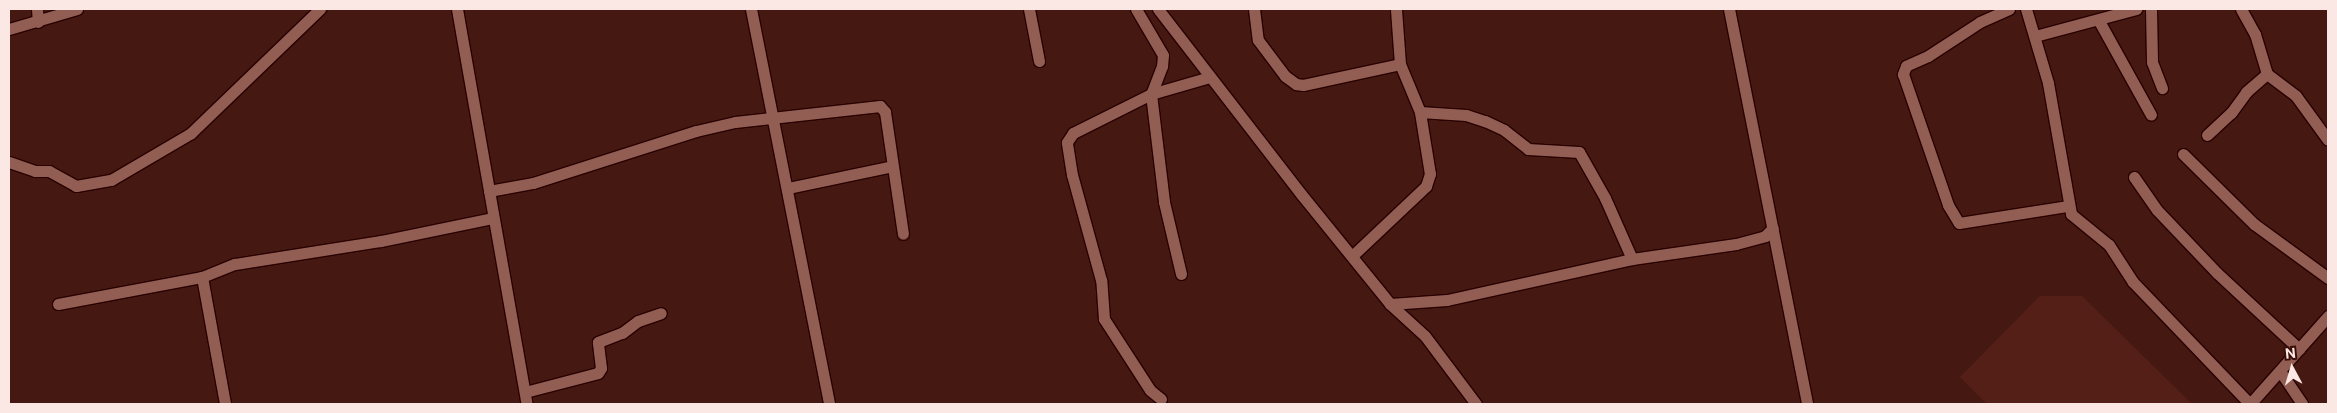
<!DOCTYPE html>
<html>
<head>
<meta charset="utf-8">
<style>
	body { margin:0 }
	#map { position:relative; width:2337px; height:413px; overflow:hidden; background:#451912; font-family:"Public Sans",sans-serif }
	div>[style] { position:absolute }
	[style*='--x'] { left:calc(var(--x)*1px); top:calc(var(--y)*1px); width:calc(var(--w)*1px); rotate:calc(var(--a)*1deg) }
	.built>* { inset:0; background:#541f17 }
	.roads { filter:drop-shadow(1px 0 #290100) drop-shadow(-1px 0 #290100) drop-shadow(0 1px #290100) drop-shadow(0 -1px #290100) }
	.street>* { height:11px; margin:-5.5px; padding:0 5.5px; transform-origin:5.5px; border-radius:5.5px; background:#925e54 }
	span { translate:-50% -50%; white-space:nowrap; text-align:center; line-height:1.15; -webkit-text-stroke:5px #3a0e08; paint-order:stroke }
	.frame { position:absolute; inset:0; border:10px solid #fbe8e5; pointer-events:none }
	.north { position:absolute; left:2267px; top:343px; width:50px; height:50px; -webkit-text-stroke:4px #3a0e08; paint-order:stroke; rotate:354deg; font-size:14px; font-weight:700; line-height:20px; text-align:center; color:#fbe8e5 }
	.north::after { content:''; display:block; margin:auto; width:18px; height:22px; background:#fbe8e5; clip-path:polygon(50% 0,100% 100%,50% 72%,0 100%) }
</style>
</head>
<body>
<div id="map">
	<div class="built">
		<i style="clip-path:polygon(2040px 296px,2082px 296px,2192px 404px,1987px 404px,1960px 377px)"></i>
	</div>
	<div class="roads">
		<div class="street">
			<i style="--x:37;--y:9;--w:13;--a:86"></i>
			<i style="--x:457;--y:9;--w:401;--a:80"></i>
			<i style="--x:751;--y:9;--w:403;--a:78.8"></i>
			<i style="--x:1029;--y:9;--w:53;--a:79.1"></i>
			<i style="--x:1136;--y:9;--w:53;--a:59.6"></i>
			<i style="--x:1163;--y:55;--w:11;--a:95"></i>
			<i style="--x:1162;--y:66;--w:30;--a:111"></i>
			<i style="--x:1151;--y:94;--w:109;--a:83.1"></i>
			<i style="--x:1164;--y:202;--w:74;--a:76.7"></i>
			<i style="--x:1158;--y:9;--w:234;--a:52.3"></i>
			<i style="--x:1301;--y:194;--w:141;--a:51"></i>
			<i style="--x:1390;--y:304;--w:47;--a:42.4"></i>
			<i style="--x:1425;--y:336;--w:85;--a:53.1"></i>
			<i style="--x:1254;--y:9;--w:31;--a:83"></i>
			<i style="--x:1258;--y:40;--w:45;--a:53.1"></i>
			<i style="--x:1285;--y:76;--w:14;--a:36"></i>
			<i style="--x:1296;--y:84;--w:7;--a:8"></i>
			<i style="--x:1303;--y:85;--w:99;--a:-12.2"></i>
			<i style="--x:1729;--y:9;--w:403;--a:78.8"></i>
			<i style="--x:2009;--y:9;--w:32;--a:156"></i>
			<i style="--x:1980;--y:22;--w:62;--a:146.8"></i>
			<i style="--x:1928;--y:56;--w:24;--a:156"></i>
			<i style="--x:1906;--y:66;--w:9;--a:111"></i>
			<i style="--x:1903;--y:74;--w:139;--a:71"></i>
			<i style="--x:1948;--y:205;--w:21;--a:59"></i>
			<i style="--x:1959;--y:223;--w:109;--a:-8.9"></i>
			<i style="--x:2026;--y:9;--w:77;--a:73.4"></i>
			<i style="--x:2048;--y:83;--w:133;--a:80"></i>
			<i style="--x:2071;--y:214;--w:49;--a:39.2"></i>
			<i style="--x:2109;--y:245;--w:44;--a:57"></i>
			<i style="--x:2133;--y:282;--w:169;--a:46.2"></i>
			<i style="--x:2151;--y:9;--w:53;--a:88.9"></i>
			<i style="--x:2152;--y:62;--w:28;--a:69"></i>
			<i style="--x:2241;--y:9;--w:29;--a:61"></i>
			<i style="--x:2255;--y:34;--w:42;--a:73.3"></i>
			<i style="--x:2267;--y:74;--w:36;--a:37"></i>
			<i style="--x:2296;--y:96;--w:54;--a:54"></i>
			<i style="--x:2099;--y:21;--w:107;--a:61"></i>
			<i style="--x:9;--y:29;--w:71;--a:-16.4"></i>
			<i style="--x:2035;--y:36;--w:105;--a:-15"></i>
			<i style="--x:1420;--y:112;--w:46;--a:3.7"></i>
			<i style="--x:1466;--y:115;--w:20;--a:18"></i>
			<i style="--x:1485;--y:121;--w:21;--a:25"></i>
			<i style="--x:1504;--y:130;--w:31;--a:38"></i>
			<i style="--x:1528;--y:149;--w:51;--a:3.4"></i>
			<i style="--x:1579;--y:152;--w:53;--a:60.5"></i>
			<i style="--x:1605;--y:198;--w:67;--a:66.1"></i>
			<i style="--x:2207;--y:135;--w:33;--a:-43"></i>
			<i style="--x:2231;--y:113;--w:26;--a:-54"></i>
			<i style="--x:2246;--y:92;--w:28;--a:-41"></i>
			<i style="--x:2183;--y:154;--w:100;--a:44.6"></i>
			<i style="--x:2254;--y:224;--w:92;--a:36.1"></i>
			<i style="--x:9;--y:162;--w:28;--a:19"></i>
			<i style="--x:35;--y:171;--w:14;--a:0"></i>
			<i style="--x:49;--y:171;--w:31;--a:29"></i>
			<i style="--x:76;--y:186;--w:36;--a:-10"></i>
			<i style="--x:111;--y:180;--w:93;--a:-30.4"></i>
			<i style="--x:191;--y:133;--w:179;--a:-43.9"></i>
			<i style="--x:2134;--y:177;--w:40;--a:55.1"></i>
			<i style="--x:2157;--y:210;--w:87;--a:46.4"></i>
			<i style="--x:2217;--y:273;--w:112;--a:42.8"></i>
			<i style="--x:788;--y:188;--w:106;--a:-11.9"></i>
			<i style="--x:489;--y:191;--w:45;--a:-10.3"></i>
			<i style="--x:533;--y:183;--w:171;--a:-17.7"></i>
			<i style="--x:696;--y:131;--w:40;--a:-13"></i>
			<i style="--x:735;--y:122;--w:146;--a:-6.3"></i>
			<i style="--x:880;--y:106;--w:8;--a:50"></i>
			<i style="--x:885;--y:112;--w:123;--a:81.6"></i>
			<i style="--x:1352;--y:256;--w:102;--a:-43.4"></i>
			<i style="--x:1426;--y:186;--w:13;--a:-72"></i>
			<i style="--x:1430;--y:174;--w:63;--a:-99.2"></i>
			<i style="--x:1420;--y:112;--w:52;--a:-112.6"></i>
			<i style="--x:1400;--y:64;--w:55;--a:-94.2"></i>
			<i style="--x:202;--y:277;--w:129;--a:79.7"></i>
			<i style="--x:58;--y:304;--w:147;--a:-10.6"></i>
			<i style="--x:202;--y:277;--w:35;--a:-22"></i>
			<i style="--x:235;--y:264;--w:148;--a:-9"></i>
			<i style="--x:381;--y:241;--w:114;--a:-11.6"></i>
			<i style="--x:1390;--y:304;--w:57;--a:-4"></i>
			<i style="--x:1447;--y:300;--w:189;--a:-12.5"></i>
			<i style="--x:1632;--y:259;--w:105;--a:-8.2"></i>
			<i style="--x:1736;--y:244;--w:30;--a:-15"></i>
			<i style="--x:1765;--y:236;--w:11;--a:-45"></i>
			<i style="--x:2280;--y:371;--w:40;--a:56"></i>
			<i style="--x:525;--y:392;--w:75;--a:-14.6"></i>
			<i style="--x:598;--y:373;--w:6;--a:-59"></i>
			<i style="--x:601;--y:368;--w:26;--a:-97"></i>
			<i style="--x:598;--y:342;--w:26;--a:-21"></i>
			<i style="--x:622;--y:333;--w:20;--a:-37"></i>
			<i style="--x:638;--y:321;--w:24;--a:-19"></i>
			<i style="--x:1161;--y:399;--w:14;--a:-141"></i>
			<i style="--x:1150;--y:390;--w:85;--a:-122.9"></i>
			<i style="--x:1104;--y:319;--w:39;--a:-94"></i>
			<i style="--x:1101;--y:280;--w:109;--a:-105.4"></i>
			<i style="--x:1072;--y:175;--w:33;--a:-99"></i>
			<i style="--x:1067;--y:142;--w:11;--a:-56"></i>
			<i style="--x:1073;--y:133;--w:87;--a:-26.6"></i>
			<i style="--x:1151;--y:94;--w:61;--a:-16.1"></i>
			<i style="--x:2250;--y:404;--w:118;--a:-48.4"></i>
		</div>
	</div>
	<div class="frame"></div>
	<div class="north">N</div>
</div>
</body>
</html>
